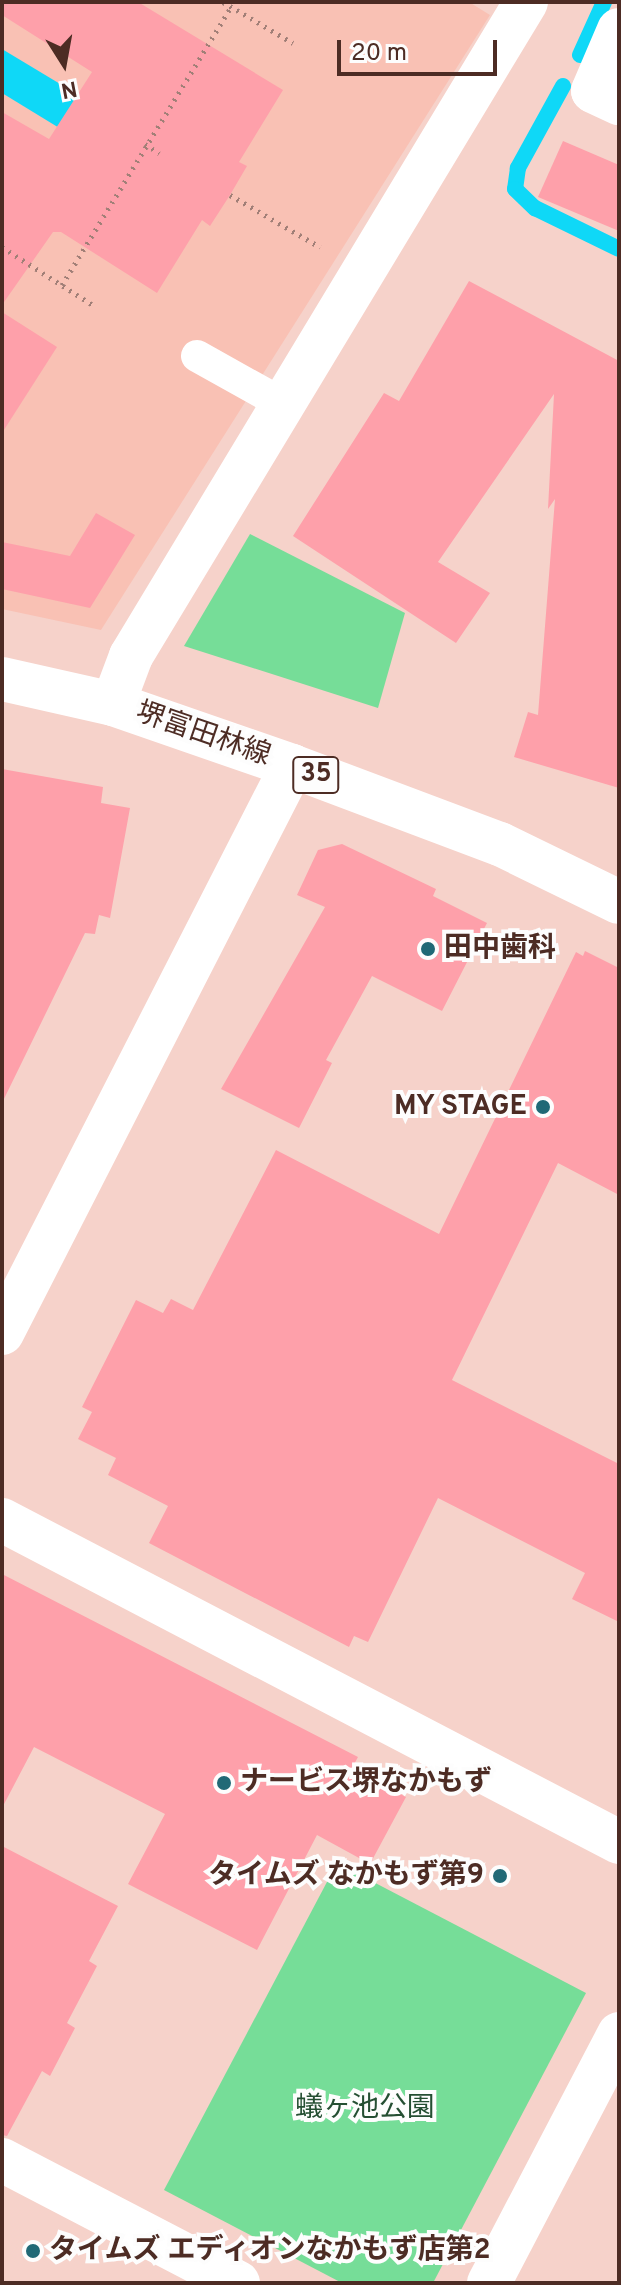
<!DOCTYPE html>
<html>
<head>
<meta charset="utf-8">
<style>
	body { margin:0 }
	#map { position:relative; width:621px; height:2285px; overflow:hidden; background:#f6d2ca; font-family:Overpass,"Noto Sans JP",sans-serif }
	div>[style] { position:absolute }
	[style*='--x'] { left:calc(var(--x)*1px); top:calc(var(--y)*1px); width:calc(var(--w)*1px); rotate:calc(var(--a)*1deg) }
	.built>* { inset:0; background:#f9c1b4 }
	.green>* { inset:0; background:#76dd98 }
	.water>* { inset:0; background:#0fd8f7 }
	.stream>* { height:16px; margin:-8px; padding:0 8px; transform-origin:8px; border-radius:8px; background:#0fd8f7 }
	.building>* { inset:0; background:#fea0aa }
	.path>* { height:5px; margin-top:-2.5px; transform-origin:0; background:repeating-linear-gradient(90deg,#a17f77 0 2px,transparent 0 8px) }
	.lane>* { height:32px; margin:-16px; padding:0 16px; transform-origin:16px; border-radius:16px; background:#fff }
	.street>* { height:44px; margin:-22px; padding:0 22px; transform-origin:22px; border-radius:22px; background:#fff }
	.secondary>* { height:44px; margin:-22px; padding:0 22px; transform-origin:22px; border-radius:22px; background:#fff }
	.primary>* { height:44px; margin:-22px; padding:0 22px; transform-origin:22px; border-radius:22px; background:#fff }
	.dots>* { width:22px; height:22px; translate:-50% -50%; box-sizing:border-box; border:4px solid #fdfdfd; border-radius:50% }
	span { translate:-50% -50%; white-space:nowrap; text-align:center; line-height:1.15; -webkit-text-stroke:8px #fdfdfd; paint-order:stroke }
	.shield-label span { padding:2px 6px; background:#fdfdfd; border:2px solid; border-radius:6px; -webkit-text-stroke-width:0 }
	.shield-label { font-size:26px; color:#4d2c24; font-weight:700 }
	.street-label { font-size:28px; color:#4d2c24 }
	.poi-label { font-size:28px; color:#4d2c24; font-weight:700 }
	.left { translate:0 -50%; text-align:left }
	.right { translate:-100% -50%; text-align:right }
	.park-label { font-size:28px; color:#254f33 }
	.frame { position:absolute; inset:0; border:4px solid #4d2c24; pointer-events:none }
	.north { position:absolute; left:24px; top:24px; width:80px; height:80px; -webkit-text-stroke:6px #fdfdfd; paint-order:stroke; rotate:169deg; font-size:22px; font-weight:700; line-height:32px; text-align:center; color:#4d2c24 }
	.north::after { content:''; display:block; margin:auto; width:28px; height:36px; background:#4d2c24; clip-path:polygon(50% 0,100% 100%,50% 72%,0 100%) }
	.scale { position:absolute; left:337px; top:40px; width:160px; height:36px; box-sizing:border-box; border:4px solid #4d2c24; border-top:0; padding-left:10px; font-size:24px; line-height:28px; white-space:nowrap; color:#4d2c24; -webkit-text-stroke:6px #fdfdfd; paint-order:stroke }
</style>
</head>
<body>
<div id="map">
	<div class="built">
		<i style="clip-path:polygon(2px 2px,469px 2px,490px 15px,101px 630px,2px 609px)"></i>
	</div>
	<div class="green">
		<i style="clip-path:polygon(250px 534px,405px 613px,378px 708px,184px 646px)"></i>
		<i style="clip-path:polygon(337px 1863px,586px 1993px,433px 2283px,342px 2283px,164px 2190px)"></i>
	</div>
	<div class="water">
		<i style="clip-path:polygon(2px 49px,130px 126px,110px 159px,2px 93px)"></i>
	</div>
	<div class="stream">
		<i style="--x:580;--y:55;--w:58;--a:-65.6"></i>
		<i style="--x:563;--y:86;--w:94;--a:118.8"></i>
		<i style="--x:518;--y:168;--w:21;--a:98"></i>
		<i style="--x:515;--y:189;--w:28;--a:44"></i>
		<i style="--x:535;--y:208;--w:93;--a:26"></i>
	</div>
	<div class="building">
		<i style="clip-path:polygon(2px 2px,138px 2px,283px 90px,239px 162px,247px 166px,230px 195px,210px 226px,202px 220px,157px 293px,61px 232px,53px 232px,2px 305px,2px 112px,49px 139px,92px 72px,2px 15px)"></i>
		<i style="clip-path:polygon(563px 141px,619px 165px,619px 231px,538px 197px)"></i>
		<i style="clip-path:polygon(469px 281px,619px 361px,619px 788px,514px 757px,528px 712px,538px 715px,555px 499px,548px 509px,554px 394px,438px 562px,490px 593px,456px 643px,293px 536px,384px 393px,399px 401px)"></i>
		<i style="clip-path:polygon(2px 312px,57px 347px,2px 433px)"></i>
		<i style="clip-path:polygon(96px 513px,135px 535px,90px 608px,2px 589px,2px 542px,70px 556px)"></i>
		<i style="clip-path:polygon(2px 769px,103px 787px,101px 803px,130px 808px,110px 918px,99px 915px,95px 934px,85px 933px,2px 1103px)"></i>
		<i style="clip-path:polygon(342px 844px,436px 889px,433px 896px,487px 923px,442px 1011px,372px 976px,326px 1060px,332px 1063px,299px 1128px,221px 1089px,325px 907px,297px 895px,318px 850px)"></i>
		<i style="clip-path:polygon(585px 951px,619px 968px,619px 1195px,558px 1163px,452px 1380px,619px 1464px,619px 1622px,572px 1599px,585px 1573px,438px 1498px,368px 1642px,354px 1636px,349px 1647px,149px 1543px,168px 1506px,108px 1475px,116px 1458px,78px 1439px,92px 1412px,82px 1407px,136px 1300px,163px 1313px,171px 1299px,193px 1310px,276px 1150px,439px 1234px,576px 952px,583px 956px)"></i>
		<i style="clip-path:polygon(2px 1574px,358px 1757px,352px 1768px,406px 1797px,370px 1864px,317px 1835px,257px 1950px,128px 1884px,165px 1814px,34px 1747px,2px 1808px)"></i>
		<i style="clip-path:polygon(2px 1846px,118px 1906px,89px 1961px,97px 1966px,67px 2023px,75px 2028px,50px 2076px,42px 2071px,7px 2136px,2px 2135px)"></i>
	</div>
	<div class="path">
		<i style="--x:223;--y:2;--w:81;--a:30.4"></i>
		<i style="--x:145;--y:144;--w:17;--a:33"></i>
		<i style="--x:230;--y:195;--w:104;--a:30"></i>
		<i style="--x:2;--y:247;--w:108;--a:32.5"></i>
		<i style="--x:62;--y:285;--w:325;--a:-58.7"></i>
	</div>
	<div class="lane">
		<i style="--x:197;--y:356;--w:96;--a:29.2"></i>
	</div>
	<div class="street">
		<i style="--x:619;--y:30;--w:66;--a:113.1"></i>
		<i style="--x:593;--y:91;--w:29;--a:25"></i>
		<i style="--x:113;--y:704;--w:51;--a:-69.4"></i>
		<i style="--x:131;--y:656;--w:764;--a:-58.87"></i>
	</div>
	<div class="secondary">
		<i style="--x:2;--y:1333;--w:637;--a:-62.91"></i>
		<i style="--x:2;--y:1520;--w:696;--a:27.56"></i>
		<i style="--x:2;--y:2160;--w:266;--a:27.5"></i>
		<i style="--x:489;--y:2283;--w:281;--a:-62.4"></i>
	</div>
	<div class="primary">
		<i style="--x:2;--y:679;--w:114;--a:12.7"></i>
		<i style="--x:113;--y:704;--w:189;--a:19.1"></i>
		<i style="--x:292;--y:766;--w:222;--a:20.6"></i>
		<i style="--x:500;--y:844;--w:132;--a:26"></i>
	</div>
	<div class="dots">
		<i style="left:428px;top:949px;background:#216976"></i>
		<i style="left:543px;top:1107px;background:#216976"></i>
		<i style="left:224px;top:1783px;background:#216976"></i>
		<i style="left:500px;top:1876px;background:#216976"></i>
		<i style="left:33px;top:2251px;background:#216976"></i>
	</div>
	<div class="shield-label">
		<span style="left:316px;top:775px">35</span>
	</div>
	<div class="street-label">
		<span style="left:203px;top:735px;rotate:19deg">堺富田林線</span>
	</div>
	<div class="poi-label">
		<span class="left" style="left:444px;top:949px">田中歯科</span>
		<span class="right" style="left:527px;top:1107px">MY STAGE</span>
		<span class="left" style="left:240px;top:1783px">ナービス堺なかもず</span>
		<span class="right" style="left:484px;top:1876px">タイムズ なかもず第9</span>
		<span class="left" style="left:49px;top:2251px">タイムズ エディオンなかもず店第2</span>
	</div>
	<div class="park-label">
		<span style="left:365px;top:2109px">蟻ヶ池公園</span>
	</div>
	<div class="frame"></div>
	<div class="north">N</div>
	<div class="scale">20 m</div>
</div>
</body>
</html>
